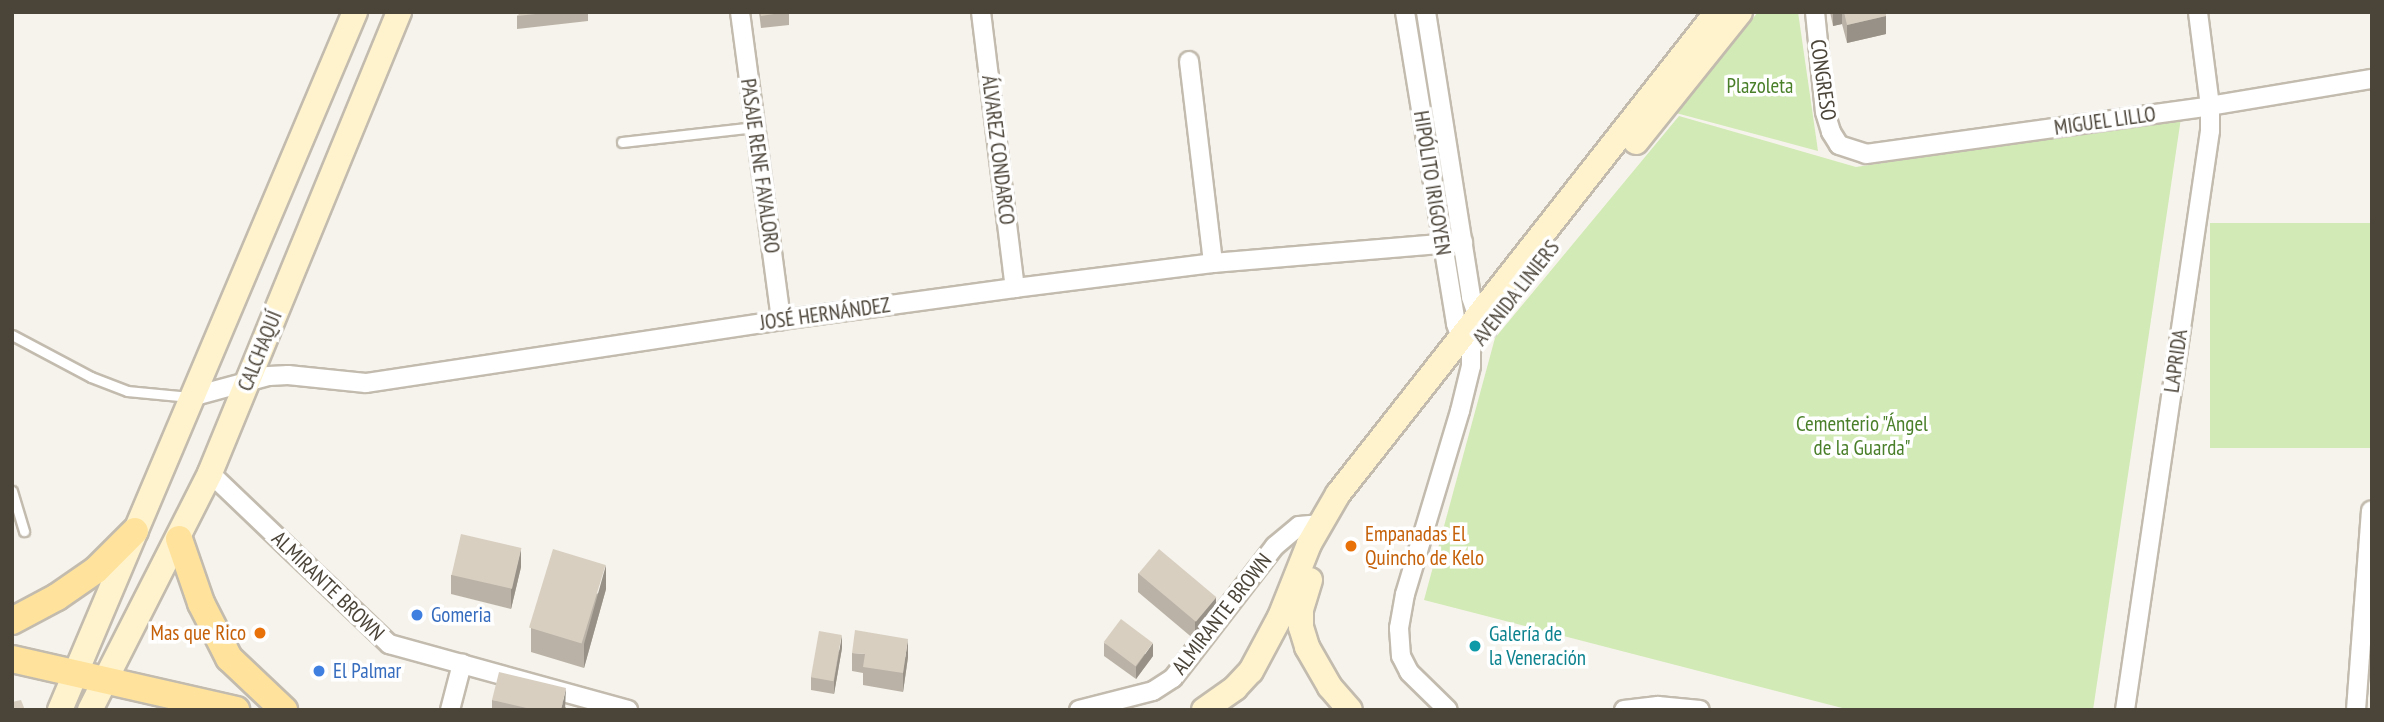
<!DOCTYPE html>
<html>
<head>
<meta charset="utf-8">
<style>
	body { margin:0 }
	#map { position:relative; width:2384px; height:722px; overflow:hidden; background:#f6f3ec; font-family:"PT Sans Narrow",sans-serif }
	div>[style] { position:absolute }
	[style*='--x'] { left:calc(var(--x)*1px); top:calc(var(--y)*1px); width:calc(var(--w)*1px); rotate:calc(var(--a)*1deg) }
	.green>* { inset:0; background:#d2eab5; transform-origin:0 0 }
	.roads { filter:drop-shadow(2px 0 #c2bbae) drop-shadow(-2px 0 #c2bbae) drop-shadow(0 2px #c2bbae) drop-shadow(0 -2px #c2bbae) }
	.lane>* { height:9px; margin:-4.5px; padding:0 4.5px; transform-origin:4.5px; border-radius:4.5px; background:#fff }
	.street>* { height:18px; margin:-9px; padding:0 9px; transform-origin:9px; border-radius:9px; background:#fff }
	.secondary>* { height:24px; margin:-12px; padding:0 12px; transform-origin:12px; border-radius:12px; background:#fff3cd }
	.primary>* { height:26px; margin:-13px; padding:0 13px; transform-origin:13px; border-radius:13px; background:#ffe39c }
	.wall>* { inset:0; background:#bab2a6 }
	.shaded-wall>* { inset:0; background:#979187 }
	.building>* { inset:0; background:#d8cfc1; transform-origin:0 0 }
	.dots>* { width:19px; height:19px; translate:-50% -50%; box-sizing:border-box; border:4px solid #fff; border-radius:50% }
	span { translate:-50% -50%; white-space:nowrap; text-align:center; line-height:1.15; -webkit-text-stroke:7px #fff; paint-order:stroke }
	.street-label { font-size:21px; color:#4b4439 }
	.park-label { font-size:21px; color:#4a7f2a }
	.food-label { font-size:21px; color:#c56008 }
	.left { translate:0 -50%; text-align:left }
	.right { translate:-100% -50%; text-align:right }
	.shop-label { font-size:21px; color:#366cbe }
	.culture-label { font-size:21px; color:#0d838f }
	.frame { position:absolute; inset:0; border:14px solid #4b4439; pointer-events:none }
</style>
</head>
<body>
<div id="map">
	<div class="green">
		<i style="clip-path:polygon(1758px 12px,1798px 12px,1818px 151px,1676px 113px)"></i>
		<i style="clip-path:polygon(1679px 116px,1856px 167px,2181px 118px,2093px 710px,1850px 710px,1424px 600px,1495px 338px)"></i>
		<i style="left:2210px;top:223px;width:162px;height:225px"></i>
	</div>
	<div class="roads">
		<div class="lane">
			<i style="--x:622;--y:142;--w:134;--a:-6.4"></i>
			<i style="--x:12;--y:335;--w:89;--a:28"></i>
			<i style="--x:91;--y:377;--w:39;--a:21"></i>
			<i style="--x:127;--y:391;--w:63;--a:5.4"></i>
			<i style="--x:12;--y:491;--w:42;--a:73.3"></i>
		</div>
		<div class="street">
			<i style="--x:740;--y:12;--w:311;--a:82.4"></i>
			<i style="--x:981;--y:12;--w:278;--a:83"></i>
			<i style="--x:1405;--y:12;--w:316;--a:80.7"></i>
			<i style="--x:1456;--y:324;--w:15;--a:70"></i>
			<i style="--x:1461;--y:338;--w:16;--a:50"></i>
			<i style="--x:1471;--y:350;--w:16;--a:90"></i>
			<i style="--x:1471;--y:366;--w:46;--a:103.7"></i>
			<i style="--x:1460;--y:411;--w:191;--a:106.7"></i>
			<i style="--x:1405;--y:594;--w:35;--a:100"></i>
			<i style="--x:1399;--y:628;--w:28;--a:86"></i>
			<i style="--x:1401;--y:656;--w:18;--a:63"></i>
			<i style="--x:1409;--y:672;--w:54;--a:44.3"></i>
			<i style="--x:1426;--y:12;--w:289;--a:81"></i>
			<i style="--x:1471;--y:297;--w:21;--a:71"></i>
			<i style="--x:1478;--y:317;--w:15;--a:53"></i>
			<i style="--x:1815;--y:12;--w:100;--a:84.3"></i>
			<i style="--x:1825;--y:112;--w:21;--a:73"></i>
			<i style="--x:1831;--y:132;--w:15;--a:58"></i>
			<i style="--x:1839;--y:145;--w:28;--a:18"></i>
			<i style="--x:1866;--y:154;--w:347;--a:-7.9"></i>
			<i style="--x:2210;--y:106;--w:164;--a:-9.5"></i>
			<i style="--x:1189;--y:61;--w:203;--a:83.2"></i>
			<i style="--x:191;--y:397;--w:81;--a:-15.1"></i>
			<i style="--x:269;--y:376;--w:19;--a:-3"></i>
			<i style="--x:288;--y:375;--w:78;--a:5.9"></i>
			<i style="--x:366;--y:383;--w:420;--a:-8.6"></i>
			<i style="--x:781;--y:320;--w:236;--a:-7.8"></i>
			<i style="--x:1015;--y:288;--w:200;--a:-7.2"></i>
			<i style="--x:1213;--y:263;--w:251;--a:-4.8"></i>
			<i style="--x:210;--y:473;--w:248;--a:43.7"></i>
			<i style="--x:389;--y:644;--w:248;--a:15.4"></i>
			<i style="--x:450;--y:710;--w:48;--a:-75.4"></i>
			<i style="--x:1079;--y:710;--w:76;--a:-14.4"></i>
			<i style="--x:1153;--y:691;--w:24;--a:-33"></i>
			<i style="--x:1173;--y:678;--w:167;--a:-52.3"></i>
			<i style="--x:1275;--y:546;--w:31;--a:-40"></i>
			<i style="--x:1299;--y:526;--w:22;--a:-5"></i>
			<i style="--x:1624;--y:710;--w:34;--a:-7"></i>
			<i style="--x:1658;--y:706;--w:42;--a:5.4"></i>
			<i style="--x:2125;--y:710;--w:585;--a:-81.65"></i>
			<i style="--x:2210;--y:131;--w:25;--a:-90"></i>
			<i style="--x:2210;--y:106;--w:95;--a:-97.3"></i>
			<i style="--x:2356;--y:710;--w:200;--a:-85.7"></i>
		</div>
		<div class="secondary">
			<i style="--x:1636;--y:142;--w:166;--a:-51.3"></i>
			<i style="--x:1310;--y:580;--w:30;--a:107"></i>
			<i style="--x:1301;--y:609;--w:18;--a:90"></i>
			<i style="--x:1301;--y:627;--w:21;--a:73"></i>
			<i style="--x:1307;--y:647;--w:46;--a:60.1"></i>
			<i style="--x:1330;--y:687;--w:30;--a:49"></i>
			<i style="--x:60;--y:710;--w:758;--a:-67.09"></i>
			<i style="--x:90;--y:710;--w:266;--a:-63.1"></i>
			<i style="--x:210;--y:473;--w:498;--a:-67.7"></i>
			<i style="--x:1204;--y:710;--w:38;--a:-35"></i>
			<i style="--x:1235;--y:688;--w:23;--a:-47"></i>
			<i style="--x:1251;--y:671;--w:61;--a:-61.8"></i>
			<i style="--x:1280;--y:617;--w:79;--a:-68.3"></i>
			<i style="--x:1309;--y:544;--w:58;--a:-59.9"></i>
			<i style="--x:1338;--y:494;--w:613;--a:-51.82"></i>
		</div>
		<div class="primary">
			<i style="--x:179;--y:539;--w:68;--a:71"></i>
			<i style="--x:201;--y:603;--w:62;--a:63"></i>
			<i style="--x:229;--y:658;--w:76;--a:43.4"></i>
			<i style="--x:12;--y:621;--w:51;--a:-28.1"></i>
			<i style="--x:57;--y:597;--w:47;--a:-34.7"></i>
			<i style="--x:96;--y:570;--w:55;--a:-45"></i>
			<i style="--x:12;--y:659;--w:230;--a:12.8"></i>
		</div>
	</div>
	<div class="wall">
		<i style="clip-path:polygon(522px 12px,588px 12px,588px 21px,517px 29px,517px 16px)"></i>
		<i style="clip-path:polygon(759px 12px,789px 12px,789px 25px,761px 28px)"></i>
		<i style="clip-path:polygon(1830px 12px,1886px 12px,1886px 34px,1847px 43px,1842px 24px,1833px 26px)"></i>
		<i style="clip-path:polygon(521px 567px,511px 609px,451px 594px,451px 575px)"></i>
		<i style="clip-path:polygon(1138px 573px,1216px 615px,1195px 640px,1138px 592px)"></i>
		<i style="clip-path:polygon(606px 589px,584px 668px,531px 652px,531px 628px)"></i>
		<i style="clip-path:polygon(1104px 643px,1153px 656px,1136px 679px,1104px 656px)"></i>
		<i style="clip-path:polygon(842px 648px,834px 694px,811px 690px,811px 677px)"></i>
		<i style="clip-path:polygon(852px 653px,908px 657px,903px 692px,863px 685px,863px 673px,852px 671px)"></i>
		<i style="clip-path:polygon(492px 700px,566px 707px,565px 710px,492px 710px)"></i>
	</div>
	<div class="shaded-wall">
		<i style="clip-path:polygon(1833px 12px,1842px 12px,1842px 24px,1833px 26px)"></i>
		<i style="clip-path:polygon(1886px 16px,1886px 34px,1847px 43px,1847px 25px)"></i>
		<i style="clip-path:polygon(521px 548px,521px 567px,511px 609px,511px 590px)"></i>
		<i style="clip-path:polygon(606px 565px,606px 589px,584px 668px,584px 644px)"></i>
		<i style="clip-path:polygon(1216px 597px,1216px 615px,1195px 640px,1195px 621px)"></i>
		<i style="clip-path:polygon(842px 635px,842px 648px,834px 694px,834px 681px)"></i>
		<i style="clip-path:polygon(908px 639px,908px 657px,903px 692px,903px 673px)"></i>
		<i style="clip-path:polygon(1153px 643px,1153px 656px,1136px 679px,1136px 667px)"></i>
		<i style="clip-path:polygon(566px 688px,565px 710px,561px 710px)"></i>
	</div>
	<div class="building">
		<i style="clip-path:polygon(522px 12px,554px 12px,517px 16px)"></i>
		<i style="clip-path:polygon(760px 12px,787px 12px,761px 16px)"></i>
		<i style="clip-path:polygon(1844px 12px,1886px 12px,1886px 16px,1847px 25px)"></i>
		<i style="left:461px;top:534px;width:62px;height:42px;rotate:13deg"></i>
		<i style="left:553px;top:549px;width:55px;height:82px;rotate:17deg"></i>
		<i style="left:1159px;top:549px;width:75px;height:32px;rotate:40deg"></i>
		<i style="left:1121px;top:619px;width:40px;height:29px;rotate:37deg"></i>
		<i style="clip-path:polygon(855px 630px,908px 639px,903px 673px,863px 667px,865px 654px,852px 653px)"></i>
		<i style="left:819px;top:631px;width:23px;height:47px;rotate:10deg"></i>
		<i style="clip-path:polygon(499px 672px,566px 688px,561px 710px,535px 710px,492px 700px)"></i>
		<i style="clip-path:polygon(21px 700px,25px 710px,12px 710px,12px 702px)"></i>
	</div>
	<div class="dots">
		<i style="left:1351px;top:546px;background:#e8710a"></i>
		<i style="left:417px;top:615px;background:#3f7fe0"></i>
		<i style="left:260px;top:633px;background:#e8710a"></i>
		<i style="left:1475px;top:646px;background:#0f9aa8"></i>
		<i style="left:319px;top:671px;background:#3f7fe0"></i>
	</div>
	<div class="street-label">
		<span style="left:1823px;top:80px;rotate:82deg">CONGRESO</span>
		<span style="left:2105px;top:121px;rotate:-8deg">MIGUEL LILLO</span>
		<span style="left:998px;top:150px;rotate:83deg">ÁLVAREZ CONDARCO</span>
		<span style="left:760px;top:166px;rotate:82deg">PASAJE RENE FAVALORO</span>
		<span style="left:1432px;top:183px;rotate:81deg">HIPÓLITO IRIGOYEN</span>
		<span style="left:1516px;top:293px;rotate:-52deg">AVENIDA LINIERS</span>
		<span style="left:825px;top:314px;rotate:-8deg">JOSÉ HERNÁNDEZ</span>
		<span style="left:260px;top:351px;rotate:-68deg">CALCHAQUÍ</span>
		<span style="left:2176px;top:361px;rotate:-82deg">LAPRIDA</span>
		<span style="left:328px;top:586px;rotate:44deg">ALMIRANTE BROWN</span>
		<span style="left:1222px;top:614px;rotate:-52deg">ALMIRANTE BROWN</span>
	</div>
	<div class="park-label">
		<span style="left:1760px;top:86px">Plazoleta</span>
		<span style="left:1862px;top:436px">Cementerio "Ángel<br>de la Guarda"</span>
	</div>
	<div class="food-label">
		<span class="left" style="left:1365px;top:546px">Empanadas El<br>Quincho de Kelo</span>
		<span class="right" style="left:246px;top:633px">Mas que Rico</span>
	</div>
	<div class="shop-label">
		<span class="left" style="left:431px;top:615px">Gomeria</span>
		<span class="left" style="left:333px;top:671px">El Palmar</span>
	</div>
	<div class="culture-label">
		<span class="left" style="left:1489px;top:646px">Galería de<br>la Veneración</span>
	</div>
	<div class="frame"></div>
</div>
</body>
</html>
